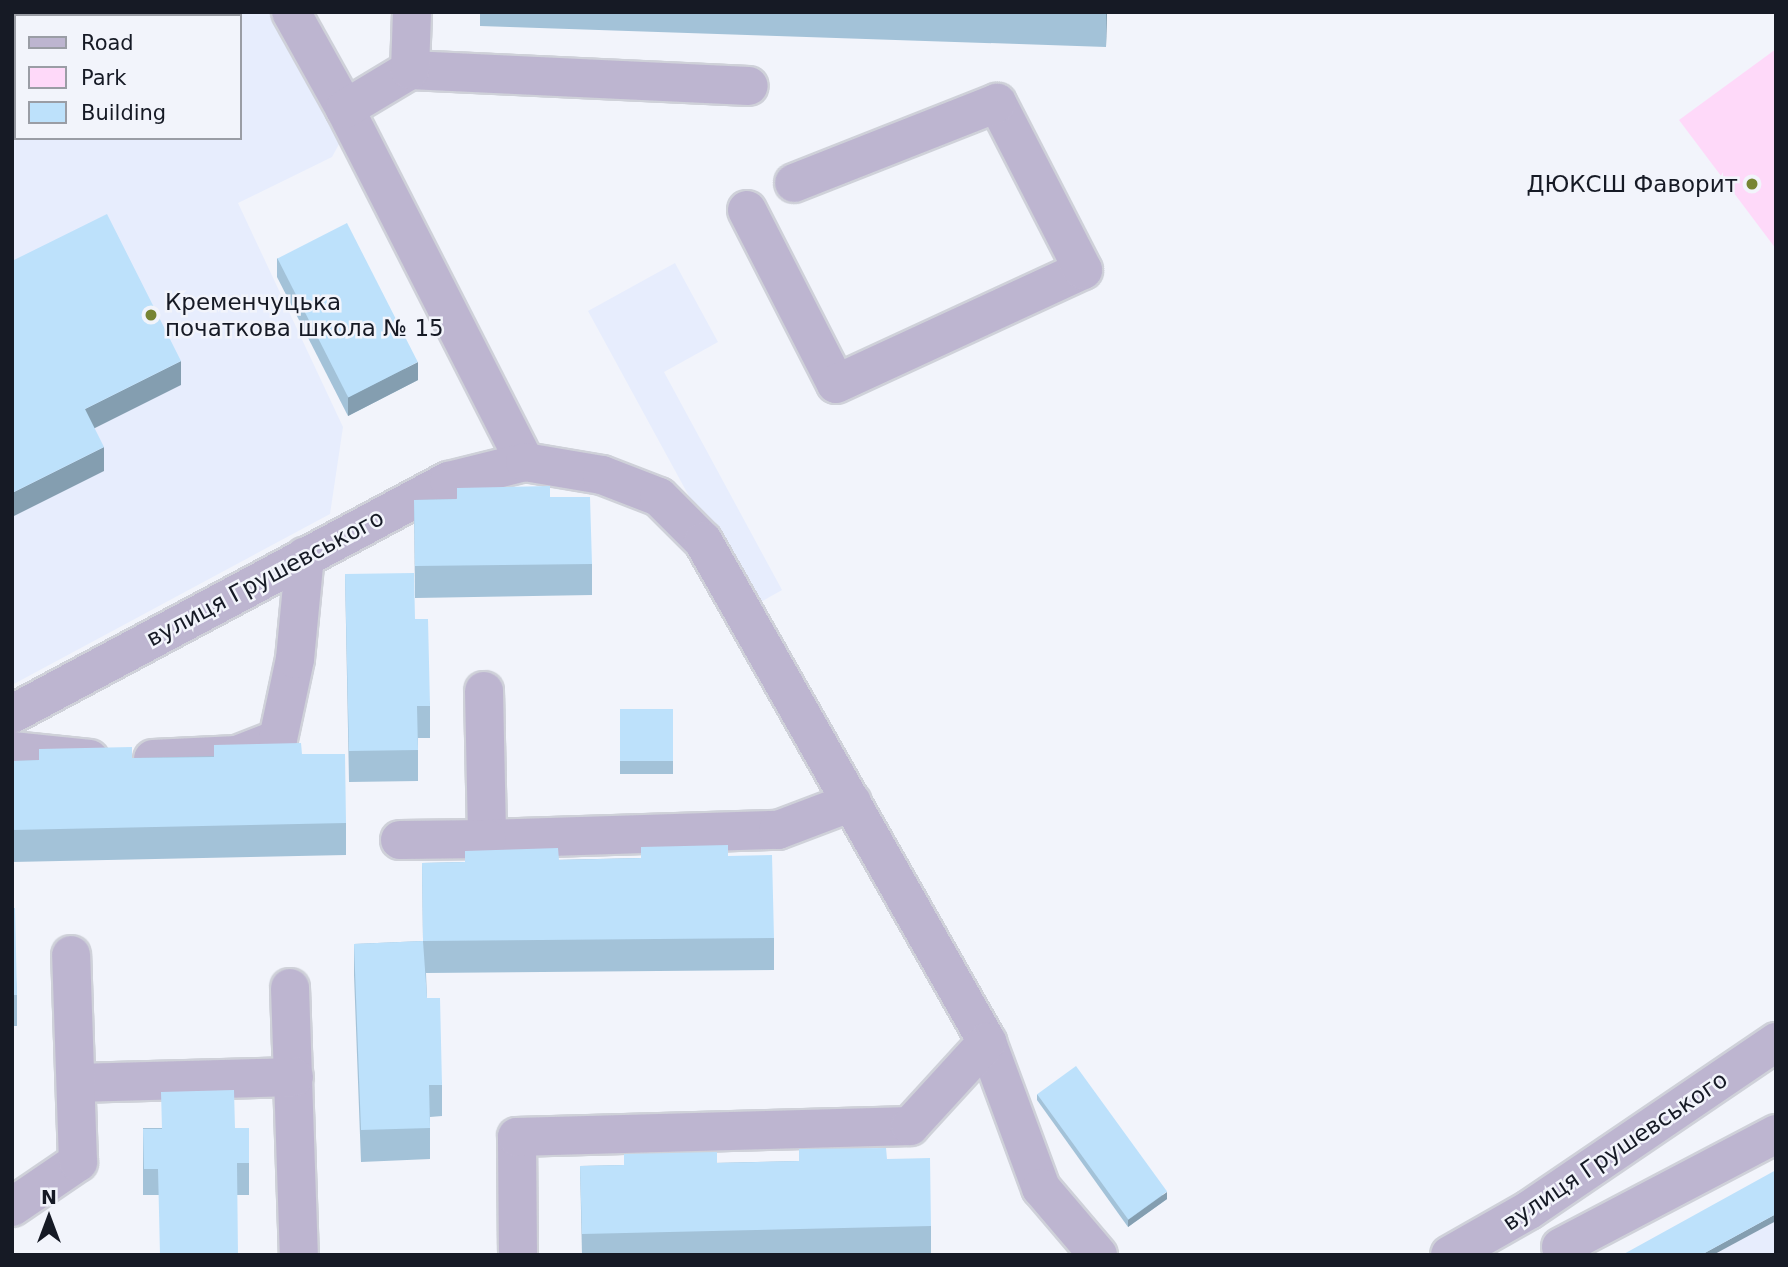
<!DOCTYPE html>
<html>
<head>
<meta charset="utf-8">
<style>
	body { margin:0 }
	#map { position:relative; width:1788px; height:1267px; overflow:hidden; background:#f2f4fb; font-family:"DejaVu Sans",sans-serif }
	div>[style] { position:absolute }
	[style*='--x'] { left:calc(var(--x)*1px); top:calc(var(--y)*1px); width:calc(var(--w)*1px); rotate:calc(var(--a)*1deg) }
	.built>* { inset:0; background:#e7edfd }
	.green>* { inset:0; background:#fed9f9 }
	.roads { filter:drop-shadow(2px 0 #cfd1d9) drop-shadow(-2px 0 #cfd1d9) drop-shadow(0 2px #cfd1d9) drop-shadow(0 -2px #cfd1d9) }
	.minor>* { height:38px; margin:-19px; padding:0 19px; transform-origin:19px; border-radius:19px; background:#bdb5d0 }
	.wall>* { inset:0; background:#a3c2d8; transform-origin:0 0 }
	.shaded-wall>* { inset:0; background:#849eb0 }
	.building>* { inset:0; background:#bde1fb; transform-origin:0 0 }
	.dots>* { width:19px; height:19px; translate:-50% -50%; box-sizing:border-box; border:4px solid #f2f4fb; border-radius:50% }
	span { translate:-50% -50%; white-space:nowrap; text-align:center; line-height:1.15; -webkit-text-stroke:5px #f2f4fb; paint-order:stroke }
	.poi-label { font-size:23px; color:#161a25 }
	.right { translate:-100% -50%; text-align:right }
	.left { translate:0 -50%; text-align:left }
	.street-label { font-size:23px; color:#161a25 }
	.frame { position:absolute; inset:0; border:14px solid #161a25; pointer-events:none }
	.legend { position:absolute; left:14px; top:14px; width:228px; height:126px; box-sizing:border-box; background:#f2f4fb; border:2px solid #9a9da5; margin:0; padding:9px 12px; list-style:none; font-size:21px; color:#161a25 }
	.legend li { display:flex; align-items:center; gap:14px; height:35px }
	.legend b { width:35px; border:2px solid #9a9da5 }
	.north { position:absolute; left:14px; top:1183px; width:70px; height:70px; -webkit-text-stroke:5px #f2f4fb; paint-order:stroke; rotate:0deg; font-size:19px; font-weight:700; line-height:28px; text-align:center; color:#161a25 }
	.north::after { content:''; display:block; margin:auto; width:24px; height:32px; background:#161a25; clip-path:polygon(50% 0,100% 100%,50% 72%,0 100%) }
</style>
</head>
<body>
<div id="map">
	<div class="built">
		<i style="clip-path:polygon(124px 12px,288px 12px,344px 135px,332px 157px,238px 203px,343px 427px,330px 514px,12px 685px,12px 62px,16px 61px,16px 138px,240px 138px,240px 16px,116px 16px)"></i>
		<i style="clip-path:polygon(675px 263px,718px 342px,664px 372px,782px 590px,750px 608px,588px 311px)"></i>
		<i style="clip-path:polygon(1776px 1171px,1776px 1255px,1624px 1255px)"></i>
	</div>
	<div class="green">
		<i style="clip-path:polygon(1776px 49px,1776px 249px,1679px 120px)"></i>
	</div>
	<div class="roads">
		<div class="minor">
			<i style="--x:291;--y:12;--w:111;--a:60.9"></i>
			<i style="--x:345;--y:109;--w:396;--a:63"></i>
			<i style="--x:78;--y:16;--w:7;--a:-34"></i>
			<i style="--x:12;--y:45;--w:4;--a:-27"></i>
			<i style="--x:410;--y:70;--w:339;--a:2.7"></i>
			<i style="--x:345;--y:109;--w:76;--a:-31"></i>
			<i style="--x:410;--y:70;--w:58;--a:-88"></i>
			<i style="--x:747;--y:210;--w:195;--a:62.9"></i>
			<i style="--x:836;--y:384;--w:272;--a:-24.8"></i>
			<i style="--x:1083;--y:270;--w:188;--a:-117.2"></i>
			<i style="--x:997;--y:103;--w:218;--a:158.5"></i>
			<i style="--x:484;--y:691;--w:148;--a:88.8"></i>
			<i style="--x:487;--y:839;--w:291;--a:-1.8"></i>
			<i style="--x:778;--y:830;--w:79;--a:-20.7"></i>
			<i style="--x:12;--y:714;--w:495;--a:-28.1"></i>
			<i style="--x:449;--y:481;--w:78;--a:-14"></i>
			<i style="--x:525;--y:462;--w:78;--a:9.6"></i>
			<i style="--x:602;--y:475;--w:61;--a:21.1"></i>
			<i style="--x:659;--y:497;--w:62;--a:45"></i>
			<i style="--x:703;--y:541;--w:576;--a:60.45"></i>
			<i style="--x:987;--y:1042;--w:156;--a:69.7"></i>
			<i style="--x:1041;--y:1188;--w:88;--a:49.6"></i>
			<i style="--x:12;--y:751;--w:78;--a:5.9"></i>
			<i style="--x:153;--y:759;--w:84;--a:-2.7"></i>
			<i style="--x:237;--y:755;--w:44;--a:-21.3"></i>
			<i style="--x:278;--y:739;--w:82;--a:-78"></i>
			<i style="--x:295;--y:659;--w:103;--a:-84.5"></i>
			<i style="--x:400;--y:840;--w:87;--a:-0.7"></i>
			<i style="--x:290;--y:988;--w:267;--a:88.1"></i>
			<i style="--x:77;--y:1083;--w:217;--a:-1.6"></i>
			<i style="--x:12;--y:1207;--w:80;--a:-34.3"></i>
			<i style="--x:78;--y:1162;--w:207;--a:-91.9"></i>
			<i style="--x:1561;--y:1247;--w:243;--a:-27.7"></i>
			<i style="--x:518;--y:1255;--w:118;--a:-90.5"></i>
			<i style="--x:517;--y:1137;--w:393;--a:-1.6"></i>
			<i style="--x:910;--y:1126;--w:114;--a:-47.5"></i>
			<i style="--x:1450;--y:1255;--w:91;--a:-29.7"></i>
			<i style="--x:1529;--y:1210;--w:299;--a:-34.2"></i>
		</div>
	</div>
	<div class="wall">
		<i style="clip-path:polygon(480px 12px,1107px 12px,1106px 47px,480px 26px)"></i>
		<i style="clip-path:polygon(277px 258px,418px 380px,348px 416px,277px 277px)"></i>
		<i style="clip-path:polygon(550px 497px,592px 564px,592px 595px,415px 598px,414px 500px)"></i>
		<i style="clip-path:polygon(345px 574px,415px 619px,430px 706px,430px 738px,418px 738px,418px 781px,349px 782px)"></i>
		<i style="left:620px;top:709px;width:53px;height:65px"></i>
		<i style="clip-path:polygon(302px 754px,346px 823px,346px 855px,12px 862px,12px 761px)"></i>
		<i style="clip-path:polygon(728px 856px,774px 938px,774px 970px,426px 973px,427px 998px,442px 1085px,442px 1116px,430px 1117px,430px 1159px,361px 1162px,354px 975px,354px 944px,423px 941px,422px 863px)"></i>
		<i style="clip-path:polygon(12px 908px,17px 995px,17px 1026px,12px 1026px)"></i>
		<i style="clip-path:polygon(1037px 1094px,1167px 1199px,1128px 1227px,1037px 1100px)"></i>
		<i style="left:249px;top:1128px;width:67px;height:106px;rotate:90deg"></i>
		<i style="clip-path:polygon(887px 1159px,931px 1226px,931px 1255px,582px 1255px,580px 1166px)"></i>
	</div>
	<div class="shaded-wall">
		<i style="clip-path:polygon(1106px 12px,1107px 12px,1106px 47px)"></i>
		<i style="clip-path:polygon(181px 361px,181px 385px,85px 433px,85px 409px)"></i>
		<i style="clip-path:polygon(418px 362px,418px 380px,348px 416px,348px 397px)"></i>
		<i style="clip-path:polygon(104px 447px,104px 471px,12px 517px,12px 493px)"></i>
		<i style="clip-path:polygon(1167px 1192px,1167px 1199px,1128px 1227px,1128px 1220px)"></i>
		<i style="clip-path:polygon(1776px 1214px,1776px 1221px,1713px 1255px,1701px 1255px)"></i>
	</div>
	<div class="building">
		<i style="clip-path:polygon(107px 214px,181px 361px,85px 409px,104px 447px,12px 493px,12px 261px)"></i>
		<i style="left:347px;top:223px;width:156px;height:78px;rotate:63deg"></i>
		<i style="clip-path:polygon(550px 486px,550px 497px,590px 497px,592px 564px,415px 566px,414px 500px,457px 499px,457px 488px)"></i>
		<i style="clip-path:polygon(414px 573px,415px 619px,428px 619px,430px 706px,417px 706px,418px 750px,349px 751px,345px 574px)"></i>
		<i style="left:620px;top:709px;width:53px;height:52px"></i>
		<i style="clip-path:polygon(301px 743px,302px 754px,345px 754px,346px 823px,12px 830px,12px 761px,39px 760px,39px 749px,132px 747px,132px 758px,214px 757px,214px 745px)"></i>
		<i style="clip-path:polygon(728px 845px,728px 856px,772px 855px,774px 938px,423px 941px,422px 863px,465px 862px,465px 851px,558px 848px,559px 860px,641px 858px,641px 847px)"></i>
		<i style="clip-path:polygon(12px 908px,15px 908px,17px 995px,12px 995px)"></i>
		<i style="clip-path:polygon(423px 941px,427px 998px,440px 998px,442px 1085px,429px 1085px,430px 1128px,361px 1130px,354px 944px)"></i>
		<i style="left:1076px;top:1066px;width:155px;height:48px;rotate:54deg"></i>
		<i style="clip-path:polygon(234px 1090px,235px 1128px,249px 1128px,249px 1163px,237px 1163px,238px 1255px,160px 1255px,158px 1169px,144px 1169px,143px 1129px,162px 1129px,161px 1092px)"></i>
		<i style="clip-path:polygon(886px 1148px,887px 1159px,930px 1158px,931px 1226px,582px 1234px,580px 1166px,624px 1165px,624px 1154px,717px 1152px,717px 1163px,799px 1161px,799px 1149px)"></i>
		<i style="clip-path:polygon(1776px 1170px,1776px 1214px,1701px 1255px,1622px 1255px)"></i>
	</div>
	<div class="dots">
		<i style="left:1752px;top:184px;background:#778533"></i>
		<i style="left:151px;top:315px;background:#778533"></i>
	</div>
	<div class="poi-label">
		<span class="right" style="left:1738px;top:184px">ДЮКСШ Фаворит</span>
		<span class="left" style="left:165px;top:315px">Кременчуцька<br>початкова школа № 15</span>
	</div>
	<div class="street-label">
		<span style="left:265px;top:578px;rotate:-28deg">вулиця Грушевського</span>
		<span style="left:1615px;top:1151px;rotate:-34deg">вулиця Грушевського</span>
	</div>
	<div class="frame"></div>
	<ul class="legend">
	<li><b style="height:9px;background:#bdb5d0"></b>Road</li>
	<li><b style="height:19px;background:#fed9f9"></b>Park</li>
	<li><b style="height:19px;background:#bde1fb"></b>Building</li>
	</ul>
	<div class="north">N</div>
</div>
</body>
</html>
